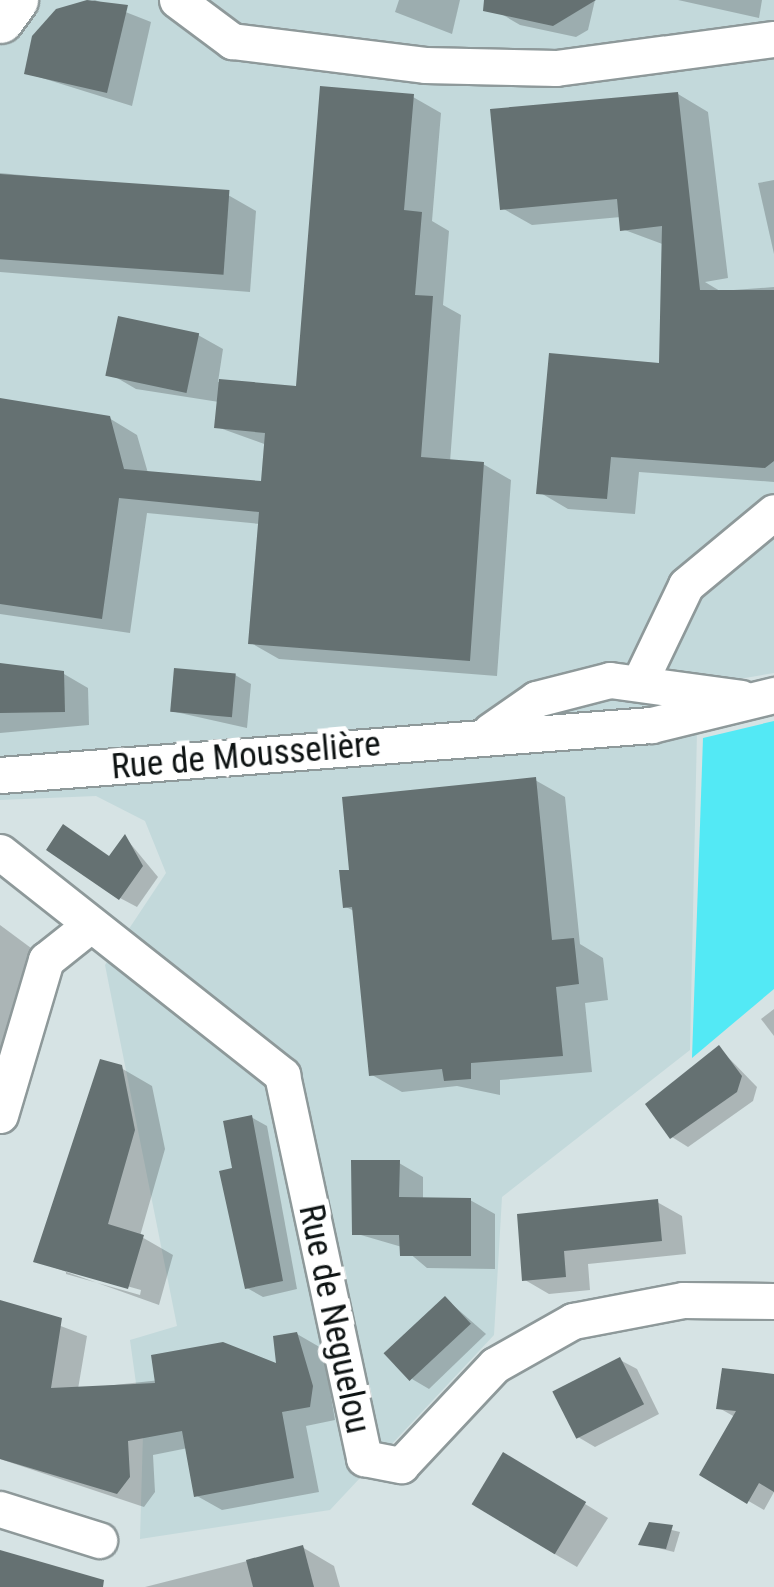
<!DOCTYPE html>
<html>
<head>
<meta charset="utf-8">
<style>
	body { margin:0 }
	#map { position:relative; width:774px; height:1587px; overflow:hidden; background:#d6e3e4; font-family:"Roboto Condensed",sans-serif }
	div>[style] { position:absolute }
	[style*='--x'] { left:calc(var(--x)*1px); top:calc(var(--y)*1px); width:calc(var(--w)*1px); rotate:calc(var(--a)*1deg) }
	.built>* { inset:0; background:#c3d9db }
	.green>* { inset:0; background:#53e9f5 }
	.shadow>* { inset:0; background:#0003 }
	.building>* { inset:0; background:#657172; transform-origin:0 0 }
	.roads { filter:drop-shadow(2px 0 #8e999a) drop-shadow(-2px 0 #8e999a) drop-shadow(0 2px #8e999a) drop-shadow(0 -2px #8e999a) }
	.street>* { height:35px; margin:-17.5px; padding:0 17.5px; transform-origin:17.5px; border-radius:17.5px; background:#fff }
	.secondary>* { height:48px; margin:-24px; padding:0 24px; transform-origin:24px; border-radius:24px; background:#fff }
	span { translate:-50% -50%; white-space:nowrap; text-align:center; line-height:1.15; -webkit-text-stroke:10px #fff; paint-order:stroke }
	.street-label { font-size:35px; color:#0e1313 }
</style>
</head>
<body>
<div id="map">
	<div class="built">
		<i style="clip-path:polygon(22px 0,774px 0,774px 673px,698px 686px,690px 1050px,502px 1197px,494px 1335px,330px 1510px,140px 1539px,143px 1434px,130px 1340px,177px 1326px,105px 965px,166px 873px,145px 821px,96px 796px,0 800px,0 41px)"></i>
	</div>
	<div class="green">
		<i style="clip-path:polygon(774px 721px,774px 989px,692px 1058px,703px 738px)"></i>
	</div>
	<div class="shadow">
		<i style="clip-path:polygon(95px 0,151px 22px,132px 106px,26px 73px,57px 12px)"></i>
		<i style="clip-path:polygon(399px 0,460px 0,452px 34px,395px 12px)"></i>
		<i style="clip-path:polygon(501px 0,595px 0,588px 30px,576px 37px,520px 25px,498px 12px)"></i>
		<i style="clip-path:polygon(678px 0,762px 0,759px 18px)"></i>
		<i style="clip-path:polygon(678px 94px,708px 112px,728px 278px,705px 282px,720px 291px,774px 287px,774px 482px,639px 472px,635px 514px,568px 509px,539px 492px,662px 366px,665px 245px,622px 229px,621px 217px,532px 225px,502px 208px)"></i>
		<i style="clip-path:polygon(413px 97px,441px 113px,432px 221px,449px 231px,443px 305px,461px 315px,450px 462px,483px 464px,511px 480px,497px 676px,279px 659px,251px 643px,260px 524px,147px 513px,130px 633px,0 614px,0 401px,109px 418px,137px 435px,148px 473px,264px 483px,267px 445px,217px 427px,219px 402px,136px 389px,112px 375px,198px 335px,223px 349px,218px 382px,298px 388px)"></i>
		<i style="clip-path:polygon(0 173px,228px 195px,256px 211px,250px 292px,0 272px)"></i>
		<i style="clip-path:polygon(774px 180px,774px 254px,758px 183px)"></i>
		<i style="clip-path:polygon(0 666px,64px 674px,88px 688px,89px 725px,0 733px)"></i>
		<i style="clip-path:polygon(235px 675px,251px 684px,247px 728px,171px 711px)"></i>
		<i style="clip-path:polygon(535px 780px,565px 797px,580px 944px,603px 958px,608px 1000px,585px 1003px,592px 1072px,500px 1080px,500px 1095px,457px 1086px,402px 1092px,372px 1075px,356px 912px,346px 907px,351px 872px)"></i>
		<i style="clip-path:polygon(125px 837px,158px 877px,137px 907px,120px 898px,110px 858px)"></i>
		<i style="clip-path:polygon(0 925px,31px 948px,0 1052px)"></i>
		<i style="clip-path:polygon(774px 1009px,774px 1036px,761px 1019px)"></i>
		<i style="clip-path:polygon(719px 1048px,757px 1087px,753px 1101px,688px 1147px,672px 1137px)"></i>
		<i style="clip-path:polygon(evenodd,121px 1068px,152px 1086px,165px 1149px,140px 1236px,173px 1255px,159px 1305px,36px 1261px,121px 1068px,66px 1269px,141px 1290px,140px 1295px,66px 1274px,66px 1269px)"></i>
		<i style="clip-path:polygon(251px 1117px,267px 1126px,297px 1289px,263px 1297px,247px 1288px)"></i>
		<i style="clip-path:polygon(399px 1163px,423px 1177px,423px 1200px,470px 1200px,495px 1214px,495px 1269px,427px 1268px,402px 1247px,354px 1233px)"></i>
		<i style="clip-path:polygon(657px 1202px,682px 1216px,686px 1254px,588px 1264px,590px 1290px,549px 1294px,525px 1280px,520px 1216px)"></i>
		<i style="clip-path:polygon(446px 1299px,486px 1334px,429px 1389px,412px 1379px)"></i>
		<i style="clip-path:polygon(0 1303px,87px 1336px,78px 1389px,279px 1367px,297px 1334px,323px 1349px,335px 1420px,306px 1426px,319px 1492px,222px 1510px,197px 1496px,188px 1448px,153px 1455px,155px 1492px,144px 1507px,0 1459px)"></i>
		<i style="clip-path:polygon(620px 1360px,637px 1369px,659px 1414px,595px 1447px,578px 1437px)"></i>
		<i style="clip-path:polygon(774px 1378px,774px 1492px,764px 1510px,702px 1474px,735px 1417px,719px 1408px)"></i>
		<i style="clip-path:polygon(528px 1469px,608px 1518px,577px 1567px,553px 1553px)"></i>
		<i style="clip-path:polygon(651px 1525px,680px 1532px,674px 1552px,642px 1544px)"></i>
		<i style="clip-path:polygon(302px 1547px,334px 1566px,340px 1587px,145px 1587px)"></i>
	</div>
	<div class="building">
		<i style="clip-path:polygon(87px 0,128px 5px,107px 93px,24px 74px,32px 36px,56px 9px)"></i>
		<i style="clip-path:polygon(484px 0,596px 0,553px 26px,483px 11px)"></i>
		<i style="clip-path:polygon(320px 86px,414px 94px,404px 210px,422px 212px,415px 295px,433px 296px,421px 457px,484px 462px,470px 661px,248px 644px,259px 512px,119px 498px,102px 619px,0 604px,0 398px,110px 416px,124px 469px,261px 481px,265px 433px,214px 428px,219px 379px,296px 386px)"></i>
		<i style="clip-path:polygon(678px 92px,700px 290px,774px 290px,774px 461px,765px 468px,611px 457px,607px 499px,536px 494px,549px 353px,659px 363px,662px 226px,620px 231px,617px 199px,500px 210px,490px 109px)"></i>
		<i style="left:0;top:174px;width:230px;height:85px;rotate:4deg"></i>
		<i style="left:118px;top:316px;width:83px;height:61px;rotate:12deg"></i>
		<i style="clip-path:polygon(0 663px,64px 671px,65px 712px,0 713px)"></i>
		<i style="left:174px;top:668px;width:62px;height:44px;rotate:5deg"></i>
		<i style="clip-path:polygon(536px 777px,552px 940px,574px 938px,579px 984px,556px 987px,563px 1056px,471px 1063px,471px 1079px,444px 1081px,442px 1069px,369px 1076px,352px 907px,343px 908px,339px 870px,349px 870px,342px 797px)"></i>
		<i style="clip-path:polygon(63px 824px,109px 856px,125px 834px,143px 866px,119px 900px,46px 850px)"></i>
		<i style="clip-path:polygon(719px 1045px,742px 1076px,737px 1092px,670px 1139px,645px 1104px)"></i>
		<i style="clip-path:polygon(100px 1059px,122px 1065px,135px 1130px,108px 1224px,144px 1235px,128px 1289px,33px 1262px)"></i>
		<i style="clip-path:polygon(252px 1115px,283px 1281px,245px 1289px,219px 1171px,232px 1168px,223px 1121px)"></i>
		<i style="clip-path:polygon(351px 1160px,400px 1160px,399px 1197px,471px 1198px,471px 1256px,400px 1256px,399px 1235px,352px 1235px)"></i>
		<i style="clip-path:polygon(658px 1199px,662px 1241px,564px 1251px,566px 1277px,522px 1281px,517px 1214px)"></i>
		<i style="left:445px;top:1296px;width:38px;height:84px;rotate:47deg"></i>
		<i style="clip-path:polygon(0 1300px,62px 1318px,51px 1388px,155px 1383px,151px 1355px,223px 1342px,276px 1363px,273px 1336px,297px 1332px,313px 1386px,310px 1407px,282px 1412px,294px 1478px,194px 1497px,182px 1431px,128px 1441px,130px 1477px,117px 1494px,0 1459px)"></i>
		<i style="left:620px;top:1357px;width:53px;height:76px;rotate:63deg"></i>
		<i style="clip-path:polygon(722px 1368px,774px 1374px,774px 1492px,759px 1483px,747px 1504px,699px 1475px,736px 1411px,716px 1409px)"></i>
		<i style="left:503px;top:1452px;width:97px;height:61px;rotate:31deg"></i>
		<i style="clip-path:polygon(649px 1522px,673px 1525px,666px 1549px,638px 1545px)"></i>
		<i style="clip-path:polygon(303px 1545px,314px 1587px,253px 1587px,246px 1560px)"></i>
		<i style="clip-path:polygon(0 1550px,104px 1580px,103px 1587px,0 1587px)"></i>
	</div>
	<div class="roads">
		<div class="street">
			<i style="--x:177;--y:0;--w:69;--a:36.7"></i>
			<i style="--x:232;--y:41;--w:194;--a:7.1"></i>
			<i style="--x:425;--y:65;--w:131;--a:1.3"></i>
			<i style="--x:556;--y:68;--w:220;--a:-7.6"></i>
			<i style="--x:641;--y:679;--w:104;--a:-64.4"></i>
			<i style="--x:686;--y:585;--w:114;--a:-39.7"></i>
			<i style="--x:490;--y:731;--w:56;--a:-34.8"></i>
			<i style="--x:536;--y:699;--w:76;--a:-14.4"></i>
			<i style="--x:610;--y:680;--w:132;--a:7.8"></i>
			<i style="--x:0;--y:775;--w:653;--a:-4.39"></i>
			<i style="--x:651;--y:725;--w:127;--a:-13.7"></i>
			<i style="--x:0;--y:852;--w:360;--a:38.3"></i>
			<i style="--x:282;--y:1075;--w:392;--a:77.9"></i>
			<i style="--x:364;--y:1458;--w:38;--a:11"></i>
			<i style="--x:401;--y:1465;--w:137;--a:-46.8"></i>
			<i style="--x:495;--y:1365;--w:90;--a:-29.4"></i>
			<i style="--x:573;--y:1321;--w:112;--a:-10.8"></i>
			<i style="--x:683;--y:1300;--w:91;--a:0.6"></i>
			<i style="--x:0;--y:1115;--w:162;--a:-73.5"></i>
			<i style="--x:46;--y:960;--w:56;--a:-38.5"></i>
			<i style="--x:0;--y:1509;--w:104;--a:17.4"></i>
		</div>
		<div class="secondary">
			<i style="--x:0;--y:19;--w:24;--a:-54"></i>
		</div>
	</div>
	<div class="street-label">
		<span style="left:246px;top:756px;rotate:-5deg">Rue de Mousselière</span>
		<span style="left:334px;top:1319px;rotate:78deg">Rue de Neguelou</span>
	</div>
</div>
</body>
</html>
